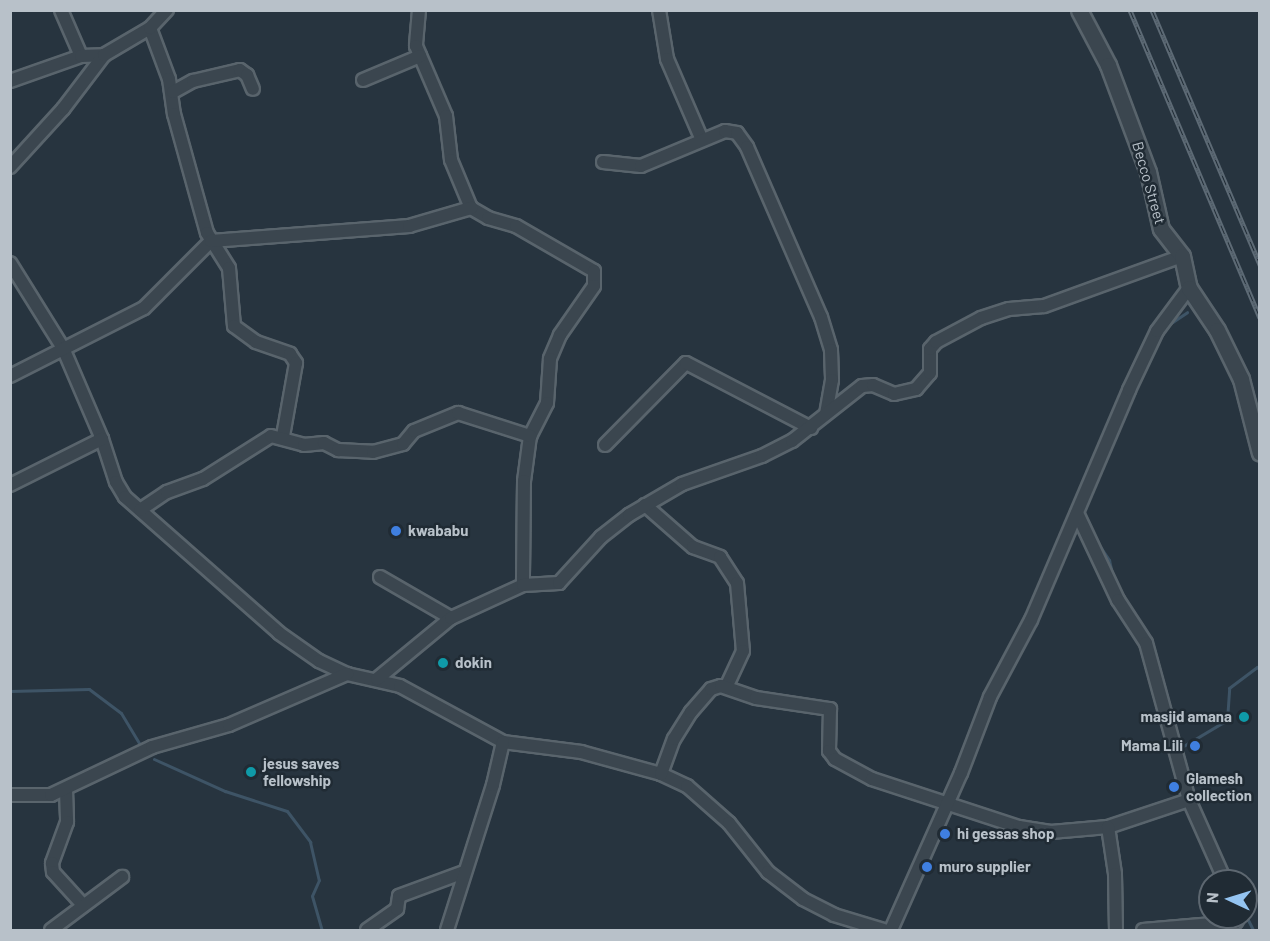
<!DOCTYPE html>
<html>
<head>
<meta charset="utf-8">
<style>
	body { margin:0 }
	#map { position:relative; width:1270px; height:941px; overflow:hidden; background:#27343f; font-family:Barlow,sans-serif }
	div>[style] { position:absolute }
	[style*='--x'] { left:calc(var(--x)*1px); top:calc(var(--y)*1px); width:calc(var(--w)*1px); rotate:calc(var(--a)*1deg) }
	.stream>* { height:3px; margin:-1.5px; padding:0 1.5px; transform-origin:1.5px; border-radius:1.5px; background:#3e5466 }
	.roads { filter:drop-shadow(2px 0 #59646c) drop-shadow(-2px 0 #59646c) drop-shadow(0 2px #59646c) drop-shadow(0 -2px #59646c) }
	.minor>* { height:12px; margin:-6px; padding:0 6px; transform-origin:6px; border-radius:6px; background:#3b464f }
	.tertiary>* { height:15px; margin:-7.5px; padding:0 7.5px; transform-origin:7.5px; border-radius:7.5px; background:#3b464f }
	.rail>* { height:5px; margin-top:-2.5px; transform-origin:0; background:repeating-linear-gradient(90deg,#202b34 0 9px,#5d6a75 0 18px); box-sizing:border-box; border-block:2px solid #5d6a75 }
	.dots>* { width:16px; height:16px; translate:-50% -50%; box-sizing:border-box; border:3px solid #202b34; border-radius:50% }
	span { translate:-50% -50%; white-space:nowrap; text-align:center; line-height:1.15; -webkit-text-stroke:5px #202b34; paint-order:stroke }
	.street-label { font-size:15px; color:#b8c1c9 }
	.poi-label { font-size:15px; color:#b8c1c9; font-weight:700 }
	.left { translate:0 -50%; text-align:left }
	.right { translate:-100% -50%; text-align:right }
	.frame { position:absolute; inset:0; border:12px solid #b8c1c9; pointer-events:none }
	.north { position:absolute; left:1198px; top:869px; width:60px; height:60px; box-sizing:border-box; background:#202b34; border:2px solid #5d6770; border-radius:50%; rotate:274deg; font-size:16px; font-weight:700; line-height:24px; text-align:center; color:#b8c1c9 }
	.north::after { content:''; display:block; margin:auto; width:21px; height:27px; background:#94c4f1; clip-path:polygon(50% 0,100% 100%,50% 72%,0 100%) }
</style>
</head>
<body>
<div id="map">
	<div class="stream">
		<i style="--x:1168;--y:325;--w:23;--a:-34"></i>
		<i style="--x:1122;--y:422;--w:15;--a:-67"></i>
		<i style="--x:1097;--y:542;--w:22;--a:56"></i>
		<i style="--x:1109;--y:560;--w:17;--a:77"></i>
		<i style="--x:10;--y:691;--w:79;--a:-1.5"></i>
		<i style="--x:89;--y:689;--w:40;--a:37"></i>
		<i style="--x:121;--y:713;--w:35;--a:59"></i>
		<i style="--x:1180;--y:748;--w:55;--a:-30.8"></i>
		<i style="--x:1227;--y:720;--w:32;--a:-86"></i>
		<i style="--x:1229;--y:688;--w:35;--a:-37"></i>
		<i style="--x:1257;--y:667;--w:4;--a:45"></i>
		<i style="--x:154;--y:759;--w:78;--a:24.3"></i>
		<i style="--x:225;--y:791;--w:65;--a:17.9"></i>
		<i style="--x:287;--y:811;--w:39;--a:53"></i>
		<i style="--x:310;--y:842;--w:39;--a:77"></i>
		<i style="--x:319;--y:880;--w:17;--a:114"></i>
		<i style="--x:312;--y:896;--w:35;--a:74"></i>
		<i style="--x:1246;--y:916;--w:16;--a:63"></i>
	</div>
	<div class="roads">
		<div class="minor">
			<i style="--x:61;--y:10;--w:50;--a:66.5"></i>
			<i style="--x:419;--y:10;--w:36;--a:95"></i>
			<i style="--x:416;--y:46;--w:76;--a:66.8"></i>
			<i style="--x:446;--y:116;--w:44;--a:83.5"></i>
			<i style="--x:451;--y:160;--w:52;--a:67.4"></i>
			<i style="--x:471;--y:208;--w:20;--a:30"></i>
			<i style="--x:488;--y:218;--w:29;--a:16"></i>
			<i style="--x:516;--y:226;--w:90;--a:30"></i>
			<i style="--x:594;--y:271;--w:15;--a:90"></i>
			<i style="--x:594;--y:286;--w:60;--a:124.8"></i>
			<i style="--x:560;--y:335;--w:26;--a:113"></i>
			<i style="--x:550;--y:359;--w:44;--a:93.9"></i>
			<i style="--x:547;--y:403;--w:37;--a:117"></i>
			<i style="--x:530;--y:436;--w:45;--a:97.6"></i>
			<i style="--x:524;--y:481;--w:104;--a:90.6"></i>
			<i style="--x:659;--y:10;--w:50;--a:80.7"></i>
			<i style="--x:667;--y:59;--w:88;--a:66.6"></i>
			<i style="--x:150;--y:28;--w:54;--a:69.6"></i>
			<i style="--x:169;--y:79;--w:35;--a:82"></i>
			<i style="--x:174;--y:114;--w:123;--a:74.5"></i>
			<i style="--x:207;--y:233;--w:41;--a:57.8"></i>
			<i style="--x:229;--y:268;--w:58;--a:85.1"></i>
			<i style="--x:234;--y:326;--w:27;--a:36"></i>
			<i style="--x:256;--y:342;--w:36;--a:19"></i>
			<i style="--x:290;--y:354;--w:11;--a:56"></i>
			<i style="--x:296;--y:363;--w:74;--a:100.1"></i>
			<i style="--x:363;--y:80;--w:62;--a:-22.8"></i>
			<i style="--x:10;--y:81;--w:75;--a:-19.4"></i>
			<i style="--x:81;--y:56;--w:23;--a:-2"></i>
			<i style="--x:173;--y:92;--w:23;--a:-29"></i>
			<i style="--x:193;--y:81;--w:48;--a:-13.2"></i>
			<i style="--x:240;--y:70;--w:9;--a:36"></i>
			<i style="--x:247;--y:75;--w:15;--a:67"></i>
			<i style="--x:603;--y:162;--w:38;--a:6"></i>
			<i style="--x:641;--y:166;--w:91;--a:-22.6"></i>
			<i style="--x:725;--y:131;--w:12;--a:9"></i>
			<i style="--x:737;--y:133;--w:17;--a:54"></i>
			<i style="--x:747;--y:147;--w:185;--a:66.5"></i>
			<i style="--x:821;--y:317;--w:34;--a:73"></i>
			<i style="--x:831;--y:350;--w:30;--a:88"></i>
			<i style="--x:832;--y:380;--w:34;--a:100"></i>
			<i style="--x:10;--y:167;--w:79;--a:-47.6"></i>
			<i style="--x:63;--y:109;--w:68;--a:-52.8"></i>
			<i style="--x:104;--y:55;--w:53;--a:-30.4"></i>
			<i style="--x:150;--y:28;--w:25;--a:-47"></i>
			<i style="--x:10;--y:263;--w:100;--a:58.1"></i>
			<i style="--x:63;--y:348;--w:99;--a:66.8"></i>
			<i style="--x:102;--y:439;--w:45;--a:72"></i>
			<i style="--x:116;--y:482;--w:17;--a:59"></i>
			<i style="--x:125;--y:497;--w:205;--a:41.4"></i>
			<i style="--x:279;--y:633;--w:49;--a:35"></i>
			<i style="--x:319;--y:661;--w:31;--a:25"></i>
			<i style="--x:347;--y:674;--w:54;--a:12.8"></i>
			<i style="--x:400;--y:686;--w:117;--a:28.5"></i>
			<i style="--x:503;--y:742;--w:79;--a:7.3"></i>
			<i style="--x:581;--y:752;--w:83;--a:15.4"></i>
			<i style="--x:661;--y:774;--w:29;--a:25"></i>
			<i style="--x:687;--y:786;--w:56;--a:41.4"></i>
			<i style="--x:729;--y:823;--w:63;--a:51.5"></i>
			<i style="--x:768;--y:872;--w:44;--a:37.6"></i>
			<i style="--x:803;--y:899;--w:35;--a:27"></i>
			<i style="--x:834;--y:915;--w:52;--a:16.7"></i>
			<i style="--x:10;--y:376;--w:150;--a:-26.9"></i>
			<i style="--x:144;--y:308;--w:95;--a:-45"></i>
			<i style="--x:211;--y:241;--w:199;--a:-4.3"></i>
			<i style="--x:409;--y:226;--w:65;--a:-16.2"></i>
			<i style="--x:605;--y:445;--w:115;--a:-45.4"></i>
			<i style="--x:686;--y:363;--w:141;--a:27.5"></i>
			<i style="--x:10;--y:485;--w:103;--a:-26.6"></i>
			<i style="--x:645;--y:505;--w:64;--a:41.2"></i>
			<i style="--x:693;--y:547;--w:29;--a:20"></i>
			<i style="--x:720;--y:557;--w:31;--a:57"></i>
			<i style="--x:737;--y:583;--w:68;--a:85"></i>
			<i style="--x:743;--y:651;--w:38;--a:115"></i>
			<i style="--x:140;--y:510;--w:32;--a:-34"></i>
			<i style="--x:167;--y:492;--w:38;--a:-20"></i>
			<i style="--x:203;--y:479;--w:80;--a:-32.3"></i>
			<i style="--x:271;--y:436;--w:34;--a:15"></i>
			<i style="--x:304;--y:445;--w:20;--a:-6"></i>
			<i style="--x:324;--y:443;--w:16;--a:27"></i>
			<i style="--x:338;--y:450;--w:35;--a:3"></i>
			<i style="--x:373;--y:452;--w:31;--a:-15"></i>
			<i style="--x:403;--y:444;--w:17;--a:-50"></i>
			<i style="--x:414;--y:431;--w:48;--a:-22.2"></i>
			<i style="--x:458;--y:413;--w:76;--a:17.7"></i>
			<i style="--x:1077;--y:513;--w:96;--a:64.8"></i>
			<i style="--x:1118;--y:600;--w:51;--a:56.9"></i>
			<i style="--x:1146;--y:643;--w:163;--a:74.7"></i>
			<i style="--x:1189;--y:800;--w:89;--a:66"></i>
			<i style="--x:380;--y:577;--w:82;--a:30"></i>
			<i style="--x:377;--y:679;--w:96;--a:-39.5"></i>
			<i style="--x:451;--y:618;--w:79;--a:-24.6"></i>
			<i style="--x:523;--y:585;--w:36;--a:-3"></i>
			<i style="--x:559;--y:583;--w:62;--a:-47.6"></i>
			<i style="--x:601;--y:537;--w:36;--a:-38"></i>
			<i style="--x:629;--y:515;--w:61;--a:-30.3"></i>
			<i style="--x:682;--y:484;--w:85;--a:-19.3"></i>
			<i style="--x:762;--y:456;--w:34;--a:-27"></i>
			<i style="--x:792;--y:441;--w:89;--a:-38.2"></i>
			<i style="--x:862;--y:386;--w:11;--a:-5"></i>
			<i style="--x:873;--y:385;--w:23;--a:23"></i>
			<i style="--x:894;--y:394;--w:23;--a:-13"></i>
			<i style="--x:916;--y:389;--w:21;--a:-49"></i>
			<i style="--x:930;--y:373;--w:24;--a:-90"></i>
			<i style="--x:930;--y:349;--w:9;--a:-49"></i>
			<i style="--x:936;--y:342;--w:51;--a:-28.1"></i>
			<i style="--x:981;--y:318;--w:29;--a:-18"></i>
			<i style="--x:1009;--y:309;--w:35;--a:-5"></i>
			<i style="--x:1044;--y:306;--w:147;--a:-19.9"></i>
			<i style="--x:661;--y:774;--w:37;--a:-70"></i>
			<i style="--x:674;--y:739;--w:32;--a:-58"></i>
			<i style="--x:691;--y:712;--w:30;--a:-49"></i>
			<i style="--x:711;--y:689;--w:10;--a:-17"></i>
			<i style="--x:721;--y:686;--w:37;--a:19"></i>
			<i style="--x:756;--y:698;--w:75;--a:8.5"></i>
			<i style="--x:830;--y:709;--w:42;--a:91.4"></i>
			<i style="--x:829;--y:751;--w:10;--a:53"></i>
			<i style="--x:835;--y:759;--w:42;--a:28.4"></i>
			<i style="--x:872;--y:779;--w:155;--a:18.1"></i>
			<i style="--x:1019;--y:827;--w:32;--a:9"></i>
			<i style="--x:1051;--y:832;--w:57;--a:-5"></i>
			<i style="--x:1108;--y:827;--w:85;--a:-18.4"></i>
			<i style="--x:66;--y:790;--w:32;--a:88"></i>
			<i style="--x:67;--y:822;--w:44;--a:110.1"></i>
			<i style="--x:52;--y:863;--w:9;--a:84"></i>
			<i style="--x:53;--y:872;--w:45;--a:47.7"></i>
			<i style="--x:10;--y:795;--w:41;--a:0"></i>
			<i style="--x:51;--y:795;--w:112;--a:-25.4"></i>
			<i style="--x:152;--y:747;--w:80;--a:-15.9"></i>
			<i style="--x:229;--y:725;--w:129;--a:-23.4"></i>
			<i style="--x:1108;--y:827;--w:48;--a:81.5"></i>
			<i style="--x:1115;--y:874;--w:56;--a:89"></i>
			<i style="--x:51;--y:930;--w:89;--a:-36.7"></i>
			<i style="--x:367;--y:930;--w:37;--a:-35"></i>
			<i style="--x:397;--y:909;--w:13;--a:-81"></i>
			<i style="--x:399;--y:896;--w:69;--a:-20.3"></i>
			<i style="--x:447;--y:930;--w:152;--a:-72.4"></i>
			<i style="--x:493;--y:785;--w:44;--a:-76.9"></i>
			<i style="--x:891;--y:930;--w:172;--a:-66"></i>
			<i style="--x:961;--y:773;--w:81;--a:-69.1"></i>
			<i style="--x:990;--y:697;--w:87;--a:-62"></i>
			<i style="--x:1031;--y:620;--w:250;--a:-66.9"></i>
			<i style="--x:1129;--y:390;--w:65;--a:-64.6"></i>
			<i style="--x:1157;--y:331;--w:54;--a:-53.3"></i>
			<i style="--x:1143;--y:930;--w:93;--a:-4.9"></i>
			<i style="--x:1236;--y:922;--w:6;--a:-59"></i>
		</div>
		<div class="tertiary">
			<i style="--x:1079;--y:10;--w:62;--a:62.2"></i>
			<i style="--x:1108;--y:65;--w:114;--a:69.5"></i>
			<i style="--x:1148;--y:172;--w:58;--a:77.2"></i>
			<i style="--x:1161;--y:229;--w:34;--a:52"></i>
			<i style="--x:1182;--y:256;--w:33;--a:78"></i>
			<i style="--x:1189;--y:288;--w:50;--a:56.3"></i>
			<i style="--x:1217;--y:330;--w:55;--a:63.9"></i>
			<i style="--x:1241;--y:379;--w:76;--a:75.6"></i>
		</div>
	</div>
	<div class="rail">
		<i style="--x:1130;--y:10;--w:334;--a:67.1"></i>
		<i style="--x:1152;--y:10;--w:277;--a:67"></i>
	</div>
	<div class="dots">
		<i style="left:396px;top:531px;background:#3f7fe0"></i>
		<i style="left:443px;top:663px;background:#0f9aa8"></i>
		<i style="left:1244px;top:717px;background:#0f9aa8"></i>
		<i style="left:1195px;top:746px;background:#3f7fe0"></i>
		<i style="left:251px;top:772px;background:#0f9aa8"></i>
		<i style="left:1174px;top:787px;background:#3f7fe0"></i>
		<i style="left:945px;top:834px;background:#3f7fe0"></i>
		<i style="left:927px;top:867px;background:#3f7fe0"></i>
	</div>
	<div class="street-label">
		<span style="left:1149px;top:183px;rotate:74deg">Becco Street</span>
	</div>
	<div class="poi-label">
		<span class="left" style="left:408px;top:531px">kwababu</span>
		<span class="left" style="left:455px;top:663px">dokin</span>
		<span class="right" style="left:1232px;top:717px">masjid amana</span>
		<span class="right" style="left:1183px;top:746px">Mama Lili</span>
		<span class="left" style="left:263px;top:772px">jesus saves<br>fellowship</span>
		<span class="left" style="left:1186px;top:787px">Glamesh<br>collection</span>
		<span class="left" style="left:957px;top:834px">hi gessas shop</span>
		<span class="left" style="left:939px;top:867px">muro supplier</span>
	</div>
	<div class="frame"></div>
	<div class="north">N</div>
</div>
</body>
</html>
